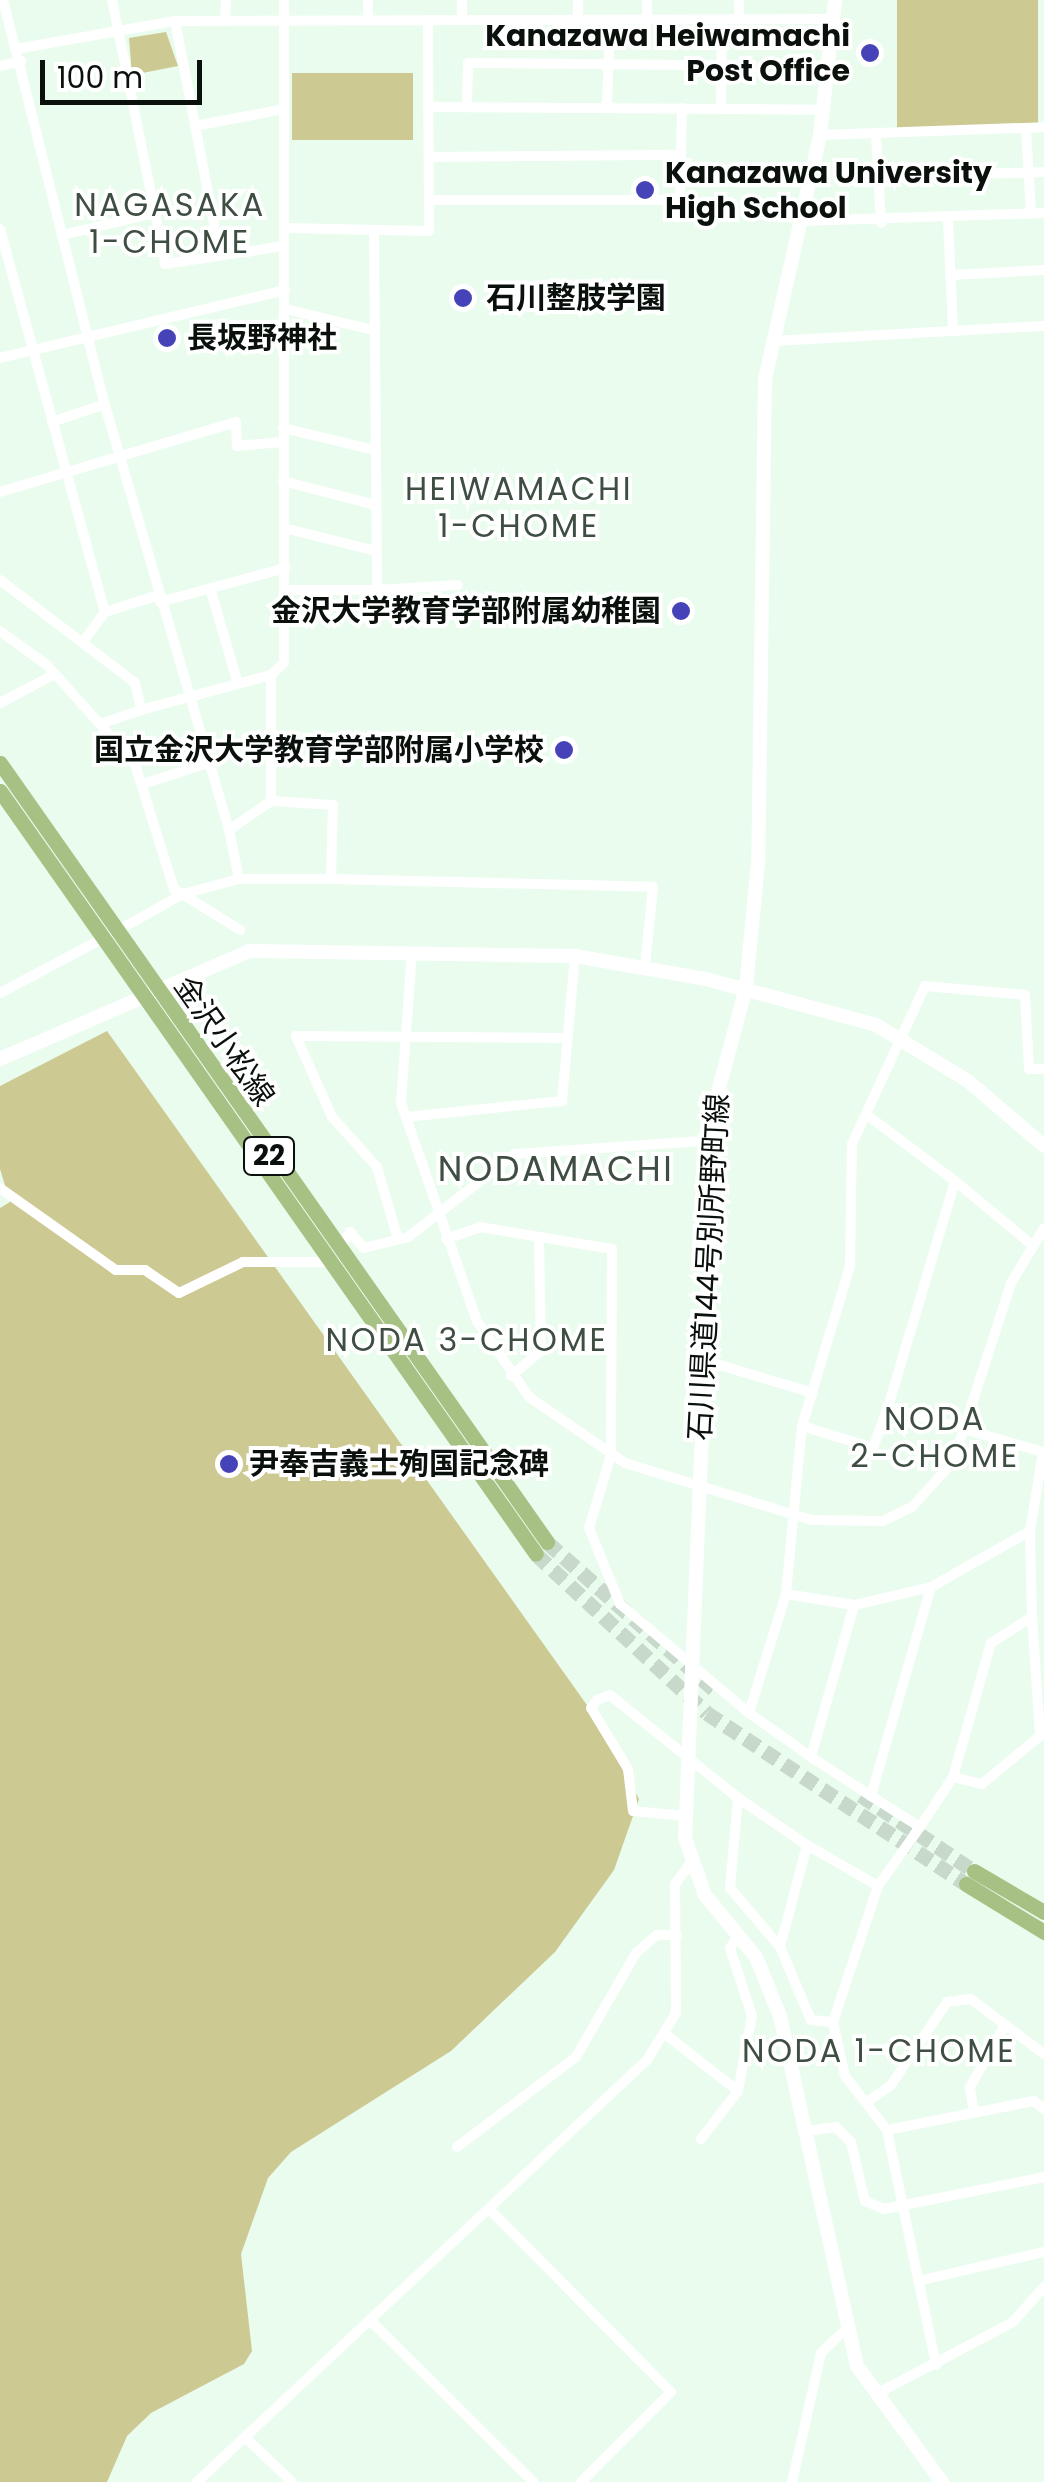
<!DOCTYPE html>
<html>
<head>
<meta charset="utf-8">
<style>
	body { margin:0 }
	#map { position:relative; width:1044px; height:2482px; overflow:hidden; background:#e9fcee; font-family:Poppins,"Noto Sans JP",sans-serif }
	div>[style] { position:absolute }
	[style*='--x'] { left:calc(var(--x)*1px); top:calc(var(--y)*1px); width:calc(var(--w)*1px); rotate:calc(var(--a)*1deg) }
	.green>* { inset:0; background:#cdc992; transform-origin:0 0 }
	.primary-tunnel>* { height:15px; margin-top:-7.5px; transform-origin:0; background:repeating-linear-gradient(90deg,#c8d9cc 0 15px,transparent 0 23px) }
	.street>* { height:10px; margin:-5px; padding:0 5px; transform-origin:5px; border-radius:5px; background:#fff }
	.secondary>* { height:14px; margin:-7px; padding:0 7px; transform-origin:7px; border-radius:7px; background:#fff }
	.primary>* { height:15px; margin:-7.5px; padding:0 7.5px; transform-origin:7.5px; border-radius:7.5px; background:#a7c185 }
	.dots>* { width:28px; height:28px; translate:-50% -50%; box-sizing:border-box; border:5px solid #fff; border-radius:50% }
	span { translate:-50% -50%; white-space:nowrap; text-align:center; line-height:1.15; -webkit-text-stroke:8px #fff; paint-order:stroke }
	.shield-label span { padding:2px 8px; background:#fff; border:2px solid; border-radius:8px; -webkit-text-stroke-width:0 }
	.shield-label { font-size:28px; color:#0a100c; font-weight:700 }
	.poi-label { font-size:30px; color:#0a100c; font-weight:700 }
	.right { translate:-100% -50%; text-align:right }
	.left { translate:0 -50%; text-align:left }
	.street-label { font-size:30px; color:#0a100c }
	.neighbourhood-label { font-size:32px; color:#3f4e43; letter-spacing:2.5px }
	.quarter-label { font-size:35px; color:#3f4e43; letter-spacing:2.5px }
	.scale { position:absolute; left:40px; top:60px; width:162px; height:45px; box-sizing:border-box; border:5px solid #0a100c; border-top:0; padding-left:12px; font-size:30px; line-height:35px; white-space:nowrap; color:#0a100c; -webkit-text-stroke:8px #fff; paint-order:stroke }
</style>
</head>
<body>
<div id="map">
	<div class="green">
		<i style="left:897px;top:0;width:141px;height:131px"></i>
		<i style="clip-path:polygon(166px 32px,178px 66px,132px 75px,129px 38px)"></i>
		<i style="left:292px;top:73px;width:121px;height:67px"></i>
		<i style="clip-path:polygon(107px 1031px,599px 1722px,639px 1799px,614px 1870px,555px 1952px,451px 2051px,291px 2152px,268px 2178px,241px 2254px,252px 2351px,244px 2364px,151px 2413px,127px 2436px,107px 2482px,0 2482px,0 1208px,10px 1202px,0 1169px,0 1086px)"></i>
	</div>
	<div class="primary-tunnel">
		<i style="--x:547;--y:1542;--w:227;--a:41.4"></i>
		<i style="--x:536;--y:1554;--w:233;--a:42.9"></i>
		<i style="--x:707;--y:1713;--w:310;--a:33.4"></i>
		<i style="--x:861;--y:1795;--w:136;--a:33.9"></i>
	</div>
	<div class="street">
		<i style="--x:3;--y:0;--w:422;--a:75.9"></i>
		<i style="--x:106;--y:409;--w:439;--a:73.7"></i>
		<i style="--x:229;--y:830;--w:51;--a:-34.6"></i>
		<i style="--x:271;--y:801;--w:126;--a:-90"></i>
		<i style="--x:112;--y:0;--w:269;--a:78.6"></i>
		<i style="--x:165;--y:264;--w:120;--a:-8.6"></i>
		<i style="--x:578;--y:0;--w:20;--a:90"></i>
		<i style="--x:647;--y:0;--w:20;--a:90"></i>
		<i style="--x:739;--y:0;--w:20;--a:90"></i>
		<i style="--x:368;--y:18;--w:18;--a:-90"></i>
		<i style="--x:225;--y:20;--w:20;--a:-87"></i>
		<i style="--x:462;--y:20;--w:20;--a:-90"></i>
		<i style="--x:175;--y:21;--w:238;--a:79.1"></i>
		<i style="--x:16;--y:49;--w:161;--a:-10"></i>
		<i style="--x:175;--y:21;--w:659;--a:-0.17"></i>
		<i style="--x:0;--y:66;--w:22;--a:-13"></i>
		<i style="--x:429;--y:107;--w:393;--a:0.4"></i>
		<i style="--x:467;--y:107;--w:44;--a:-88.7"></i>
		<i style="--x:468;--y:63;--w:253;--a:0.5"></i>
		<i style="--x:607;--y:107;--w:87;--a:-88"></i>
		<i style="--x:721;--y:109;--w:89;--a:-89.4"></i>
		<i style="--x:195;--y:126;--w:91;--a:-10.8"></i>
		<i style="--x:1026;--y:129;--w:85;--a:86.6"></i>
		<i style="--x:820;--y:135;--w:224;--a:-2"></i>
		<i style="--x:876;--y:136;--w:87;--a:86.7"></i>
		<i style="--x:429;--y:157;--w:252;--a:-0.5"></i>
		<i style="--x:878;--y:177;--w:166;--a:-1.7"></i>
		<i style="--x:429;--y:200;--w:251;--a:0"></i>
		<i style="--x:680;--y:200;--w:92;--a:-88.8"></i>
		<i style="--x:948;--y:219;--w:112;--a:87.4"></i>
		<i style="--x:803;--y:221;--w:241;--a:-1.9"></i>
		<i style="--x:285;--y:228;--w:144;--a:1.2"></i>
		<i style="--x:429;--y:231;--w:211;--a:-90.3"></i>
		<i style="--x:0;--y:229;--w:397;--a:74.7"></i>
		<i style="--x:374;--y:231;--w:359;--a:89.5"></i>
		<i style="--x:377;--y:590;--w:81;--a:-3.5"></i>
		<i style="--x:62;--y:235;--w:96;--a:-13.3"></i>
		<i style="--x:950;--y:275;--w:94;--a:-3"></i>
		<i style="--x:285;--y:309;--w:90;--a:13.4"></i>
		<i style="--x:774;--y:341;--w:270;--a:-3.2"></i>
		<i style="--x:0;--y:358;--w:293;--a:-13.4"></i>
		<i style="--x:52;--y:422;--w:56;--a:-18.8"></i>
		<i style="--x:283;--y:428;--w:95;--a:13.4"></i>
		<i style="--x:283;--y:481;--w:96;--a:14.5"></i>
		<i style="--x:0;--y:492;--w:246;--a:-16.5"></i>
		<i style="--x:236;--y:422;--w:24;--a:88"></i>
		<i style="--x:237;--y:446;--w:46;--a:-5"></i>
		<i style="--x:284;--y:528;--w:95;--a:14"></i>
		<i style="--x:0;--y:580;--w:170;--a:37.3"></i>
		<i style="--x:135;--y:683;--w:28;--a:77"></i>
		<i style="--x:141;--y:710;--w:135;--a:-15.1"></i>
		<i style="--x:271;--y:675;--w:18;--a:-43"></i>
		<i style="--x:284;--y:663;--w:663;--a:-90"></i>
		<i style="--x:210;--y:588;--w:100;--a:73.7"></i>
		<i style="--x:285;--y:590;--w:92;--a:0"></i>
		<i style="--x:160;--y:602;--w:130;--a:-15.2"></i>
		<i style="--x:0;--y:631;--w:58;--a:35.9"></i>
		<i style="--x:47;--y:665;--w:79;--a:48.1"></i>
		<i style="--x:83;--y:642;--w:37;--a:-54"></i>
		<i style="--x:105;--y:612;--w:57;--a:-17.5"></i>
		<i style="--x:0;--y:703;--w:62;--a:-27.8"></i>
		<i style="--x:141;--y:710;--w:43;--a:161.1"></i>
		<i style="--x:100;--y:724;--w:53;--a:48.8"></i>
		<i style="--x:135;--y:764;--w:131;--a:72.7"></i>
		<i style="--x:174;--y:889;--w:78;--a:31.8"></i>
		<i style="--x:143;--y:784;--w:68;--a:-17.9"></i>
		<i style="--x:239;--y:879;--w:92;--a:0"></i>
		<i style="--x:331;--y:879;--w:74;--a:-88.5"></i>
		<i style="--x:333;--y:805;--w:62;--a:-176.3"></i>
		<i style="--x:331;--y:879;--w:322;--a:1.4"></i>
		<i style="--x:653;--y:887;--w:79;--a:95.8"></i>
		<i style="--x:115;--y:932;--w:78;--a:-29.2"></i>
		<i style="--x:183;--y:894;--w:58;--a:-15"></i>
		<i style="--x:239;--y:879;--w:50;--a:-101.5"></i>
		<i style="--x:412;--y:952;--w:151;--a:94.2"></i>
		<i style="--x:401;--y:1103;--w:231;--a:70.8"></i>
		<i style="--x:477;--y:1321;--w:92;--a:55.6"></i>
		<i style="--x:529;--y:1397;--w:116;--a:34.5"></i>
		<i style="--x:625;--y:1463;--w:195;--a:17"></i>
		<i style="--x:811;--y:1520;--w:72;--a:0.8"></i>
		<i style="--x:883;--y:1521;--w:32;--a:-26"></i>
		<i style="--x:912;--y:1507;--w:61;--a:-47.7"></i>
		<i style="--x:953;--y:1462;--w:188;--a:-72"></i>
		<i style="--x:1011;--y:1283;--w:64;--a:-59"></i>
		<i style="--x:0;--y:993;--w:115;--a:-27.9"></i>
		<i style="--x:867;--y:1115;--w:110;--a:36.9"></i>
		<i style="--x:955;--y:1181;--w:236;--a:106.5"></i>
		<i style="--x:406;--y:1117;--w:157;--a:-5.9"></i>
		<i style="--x:562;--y:1101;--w:146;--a:-84.9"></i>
		<i style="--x:955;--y:1181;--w:99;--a:39.7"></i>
		<i style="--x:0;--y:1188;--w:142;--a:35.3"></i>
		<i style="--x:116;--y:1270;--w:29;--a:0"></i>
		<i style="--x:145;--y:1270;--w:41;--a:34.1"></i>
		<i style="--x:179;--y:1293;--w:71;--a:-25.8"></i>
		<i style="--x:243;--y:1262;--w:92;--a:0"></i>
		<i style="--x:398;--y:1239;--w:75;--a:-106.3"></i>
		<i style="--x:377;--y:1167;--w:67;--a:-132"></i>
		<i style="--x:332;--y:1117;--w:89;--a:-114"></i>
		<i style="--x:296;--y:1036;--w:272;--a:0.4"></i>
		<i style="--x:446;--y:1239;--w:36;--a:-19"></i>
		<i style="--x:480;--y:1227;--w:134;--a:9.5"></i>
		<i style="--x:612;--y:1249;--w:206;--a:90.3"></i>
		<i style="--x:611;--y:1455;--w:76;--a:106.8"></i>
		<i style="--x:589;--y:1528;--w:82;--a:67.8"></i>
		<i style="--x:620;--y:1604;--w:169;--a:40.2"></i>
		<i style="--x:340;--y:1248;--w:19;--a:-58"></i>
		<i style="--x:350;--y:1232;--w:21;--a:49"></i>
		<i style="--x:364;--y:1248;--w:45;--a:-14"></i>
		<i style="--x:408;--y:1237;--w:135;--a:-37.8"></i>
		<i style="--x:515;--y:1154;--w:198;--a:-4"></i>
		<i style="--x:703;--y:1360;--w:115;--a:16.7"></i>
		<i style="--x:511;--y:1376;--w:39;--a:-40"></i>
		<i style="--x:541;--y:1351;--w:114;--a:-91"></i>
		<i style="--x:802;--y:1426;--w:74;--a:17.2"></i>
		<i style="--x:873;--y:1448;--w:44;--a:-69.9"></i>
		<i style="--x:888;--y:1407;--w:161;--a:16.2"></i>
		<i style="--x:1043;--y:1452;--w:80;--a:99.3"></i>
		<i style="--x:1030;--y:1531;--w:114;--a:150.5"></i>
		<i style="--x:1030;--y:1531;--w:86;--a:88.7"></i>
		<i style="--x:1032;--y:1617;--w:49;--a:147.6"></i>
		<i style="--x:991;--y:1643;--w:139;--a:105.8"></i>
		<i style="--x:953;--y:1777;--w:30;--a:14"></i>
		<i style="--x:982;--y:1784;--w:75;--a:-39.6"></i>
		<i style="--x:1040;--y:1736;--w:119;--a:-93.8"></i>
		<i style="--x:786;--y:1594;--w:125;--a:107.3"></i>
		<i style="--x:749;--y:1713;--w:76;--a:35.4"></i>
		<i style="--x:811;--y:1757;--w:158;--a:-74.2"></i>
		<i style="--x:811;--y:1757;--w:72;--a:33"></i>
		<i style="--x:738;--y:1798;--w:83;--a:34.3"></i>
		<i style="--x:807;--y:1845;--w:106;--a:104.8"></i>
		<i style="--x:685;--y:1816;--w:52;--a:-174.5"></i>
		<i style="--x:633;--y:1811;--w:42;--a:-96.8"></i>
		<i style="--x:628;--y:1769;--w:71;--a:-121.2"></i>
		<i style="--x:591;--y:1708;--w:10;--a:-53"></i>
		<i style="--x:597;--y:1700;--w:14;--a:-21"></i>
		<i style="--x:610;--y:1695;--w:164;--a:38.8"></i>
		<i style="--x:738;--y:1798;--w:90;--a:95.1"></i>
		<i style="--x:730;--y:1888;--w:77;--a:49.7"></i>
		<i style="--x:780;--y:1947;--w:79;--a:67"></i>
		<i style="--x:811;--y:2020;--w:22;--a:5"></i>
		<i style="--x:833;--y:2022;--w:55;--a:77.5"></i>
		<i style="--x:845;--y:2076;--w:68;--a:52.1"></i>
		<i style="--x:887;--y:2130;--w:240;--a:78.2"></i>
		<i style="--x:920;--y:1827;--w:60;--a:-56.6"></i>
		<i style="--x:807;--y:1845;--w:82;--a:30"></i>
		<i style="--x:878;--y:1886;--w:143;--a:108.3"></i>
		<i style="--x:878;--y:1886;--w:72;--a:-54.6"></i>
		<i style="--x:920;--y:1827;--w:58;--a:-147.7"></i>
		<i style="--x:871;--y:1796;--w:217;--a:-74"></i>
		<i style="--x:931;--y:1587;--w:79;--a:166.8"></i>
		<i style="--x:854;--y:1605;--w:69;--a:-170.8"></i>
		<i style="--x:786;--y:1594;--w:169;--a:-84.6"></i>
		<i style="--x:802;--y:1426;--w:167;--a:-73.3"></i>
		<i style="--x:850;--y:1266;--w:122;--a:-89.1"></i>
		<i style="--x:852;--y:1144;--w:174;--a:-65.2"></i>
		<i style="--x:925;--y:986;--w:100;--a:5.1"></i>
		<i style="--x:1025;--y:995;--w:74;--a:86.9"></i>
		<i style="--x:1029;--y:1069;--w:15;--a:0"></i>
		<i style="--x:738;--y:1936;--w:14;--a:124"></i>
		<i style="--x:730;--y:1948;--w:71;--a:72.1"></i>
		<i style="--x:752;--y:2016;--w:76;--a:100.6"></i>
		<i style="--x:665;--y:2034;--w:93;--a:38"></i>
		<i style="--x:738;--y:2091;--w:61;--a:127.6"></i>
		<i style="--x:867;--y:2102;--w:29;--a:-35"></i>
		<i style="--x:891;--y:2085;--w:100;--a:-56"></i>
		<i style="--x:947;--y:2002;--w:24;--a:-7"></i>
		<i style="--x:971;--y:1999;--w:91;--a:37"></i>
		<i style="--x:974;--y:2113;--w:26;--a:-99"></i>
		<i style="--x:970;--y:2087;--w:69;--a:-60.5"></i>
		<i style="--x:887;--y:2130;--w:150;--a:-11.2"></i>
		<i style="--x:1034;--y:2101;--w:13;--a:39"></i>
		<i style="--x:807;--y:2131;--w:29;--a:-8"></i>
		<i style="--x:836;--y:2127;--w:21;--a:45"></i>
		<i style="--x:851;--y:2142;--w:61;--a:76.7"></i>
		<i style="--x:865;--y:2201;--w:21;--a:23"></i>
		<i style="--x:884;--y:2209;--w:163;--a:-11.3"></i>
		<i style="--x:457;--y:2147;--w:149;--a:-37.1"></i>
		<i style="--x:576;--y:2057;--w:120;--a:-60"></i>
		<i style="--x:636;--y:1953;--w:28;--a:-41"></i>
		<i style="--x:657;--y:1935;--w:20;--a:0"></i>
		<i style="--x:489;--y:2209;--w:258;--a:45.2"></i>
		<i style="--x:671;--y:2392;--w:127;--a:135"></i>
		<i style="--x:918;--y:2281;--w:129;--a:-13"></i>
		<i style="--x:370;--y:2320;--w:230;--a:44.8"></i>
		<i style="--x:878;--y:2393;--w:153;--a:-27.7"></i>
		<i style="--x:1013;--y:2322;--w:47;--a:-48.5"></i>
		<i style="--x:245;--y:2437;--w:65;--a:43.8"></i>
		<i style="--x:197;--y:2482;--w:617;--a:-43.16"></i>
		<i style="--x:647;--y:2060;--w:55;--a:-58.3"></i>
		<i style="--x:676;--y:2013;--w:129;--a:-90.4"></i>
		<i style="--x:675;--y:1884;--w:25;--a:-53"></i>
		<i style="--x:792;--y:2482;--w:132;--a:-77.3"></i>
		<i style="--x:821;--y:2353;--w:32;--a:-44"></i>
	</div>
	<div class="secondary">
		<i style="--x:835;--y:0;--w:136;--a:96.3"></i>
		<i style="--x:820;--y:135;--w:250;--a:102.7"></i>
		<i style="--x:765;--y:379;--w:484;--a:90.8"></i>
		<i style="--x:758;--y:863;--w:126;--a:95.5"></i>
		<i style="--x:746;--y:988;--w:115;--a:105.1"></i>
		<i style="--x:716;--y:1099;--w:740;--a:92.4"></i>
		<i style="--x:685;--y:1838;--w:60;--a:70.7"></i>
		<i style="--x:705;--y:1895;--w:80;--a:50.6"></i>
		<i style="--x:756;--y:1957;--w:64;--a:67.9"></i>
		<i style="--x:780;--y:2016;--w:358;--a:77.6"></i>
		<i style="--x:857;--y:2366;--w:144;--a:53.8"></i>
		<i style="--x:0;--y:1059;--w:271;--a:-23.4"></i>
		<i style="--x:249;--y:951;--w:326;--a:0.9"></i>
		<i style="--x:575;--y:956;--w:133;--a:10"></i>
		<i style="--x:706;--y:979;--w:176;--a:15.1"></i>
		<i style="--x:876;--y:1025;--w:108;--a:31.3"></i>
		<i style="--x:968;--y:1081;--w:100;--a:40.5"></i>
	</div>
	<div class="primary">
		<i style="--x:0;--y:763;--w:952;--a:54.92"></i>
		<i style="--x:0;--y:791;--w:932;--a:54.91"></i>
		<i style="--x:974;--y:1871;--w:81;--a:30.4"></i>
		<i style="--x:966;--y:1884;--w:92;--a:31.6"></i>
	</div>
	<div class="dots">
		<i style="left:870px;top:53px;background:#4643b9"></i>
		<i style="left:645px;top:190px;background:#4643b9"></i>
		<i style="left:463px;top:298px;background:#4643b9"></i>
		<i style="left:167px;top:338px;background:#4643b9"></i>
		<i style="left:681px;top:611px;background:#4643b9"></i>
		<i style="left:564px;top:750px;background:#4643b9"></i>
		<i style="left:229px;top:1464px;background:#4643b9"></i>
	</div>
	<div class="shield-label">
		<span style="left:269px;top:1156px">22</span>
	</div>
	<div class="poi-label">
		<span class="right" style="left:850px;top:53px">Kanazawa Heiwamachi<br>Post Office</span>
		<span class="left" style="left:665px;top:190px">Kanazawa University<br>High School</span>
		<span class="left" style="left:486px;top:298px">石川整肢学園</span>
		<span class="left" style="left:187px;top:338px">長坂野神社</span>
		<span class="right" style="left:661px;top:611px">金沢大学教育学部附属幼稚園</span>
		<span class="right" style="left:544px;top:750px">国立金沢大学教育学部附属小学校</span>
		<span class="left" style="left:249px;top:1464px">尹奉吉義士殉国記念碑</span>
	</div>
	<div class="street-label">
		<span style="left:224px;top:1041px;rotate:55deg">金沢小松線</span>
		<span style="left:709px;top:1267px;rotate:-87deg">石川県道144号別所野町線</span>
	</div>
	<div class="neighbourhood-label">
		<span style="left:170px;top:224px">NAGASAKA<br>1-CHOME</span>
		<span style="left:519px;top:508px">HEIWAMACHI<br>1-CHOME</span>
		<span style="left:467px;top:1340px">NODA 3-CHOME</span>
		<span style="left:935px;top:1438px">NODA<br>2-CHOME</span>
		<span style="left:879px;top:2051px">NODA 1-CHOME</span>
	</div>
	<div class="quarter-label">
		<span style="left:556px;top:1169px">NODAMACHI</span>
	</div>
	<div class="scale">100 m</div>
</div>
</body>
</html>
